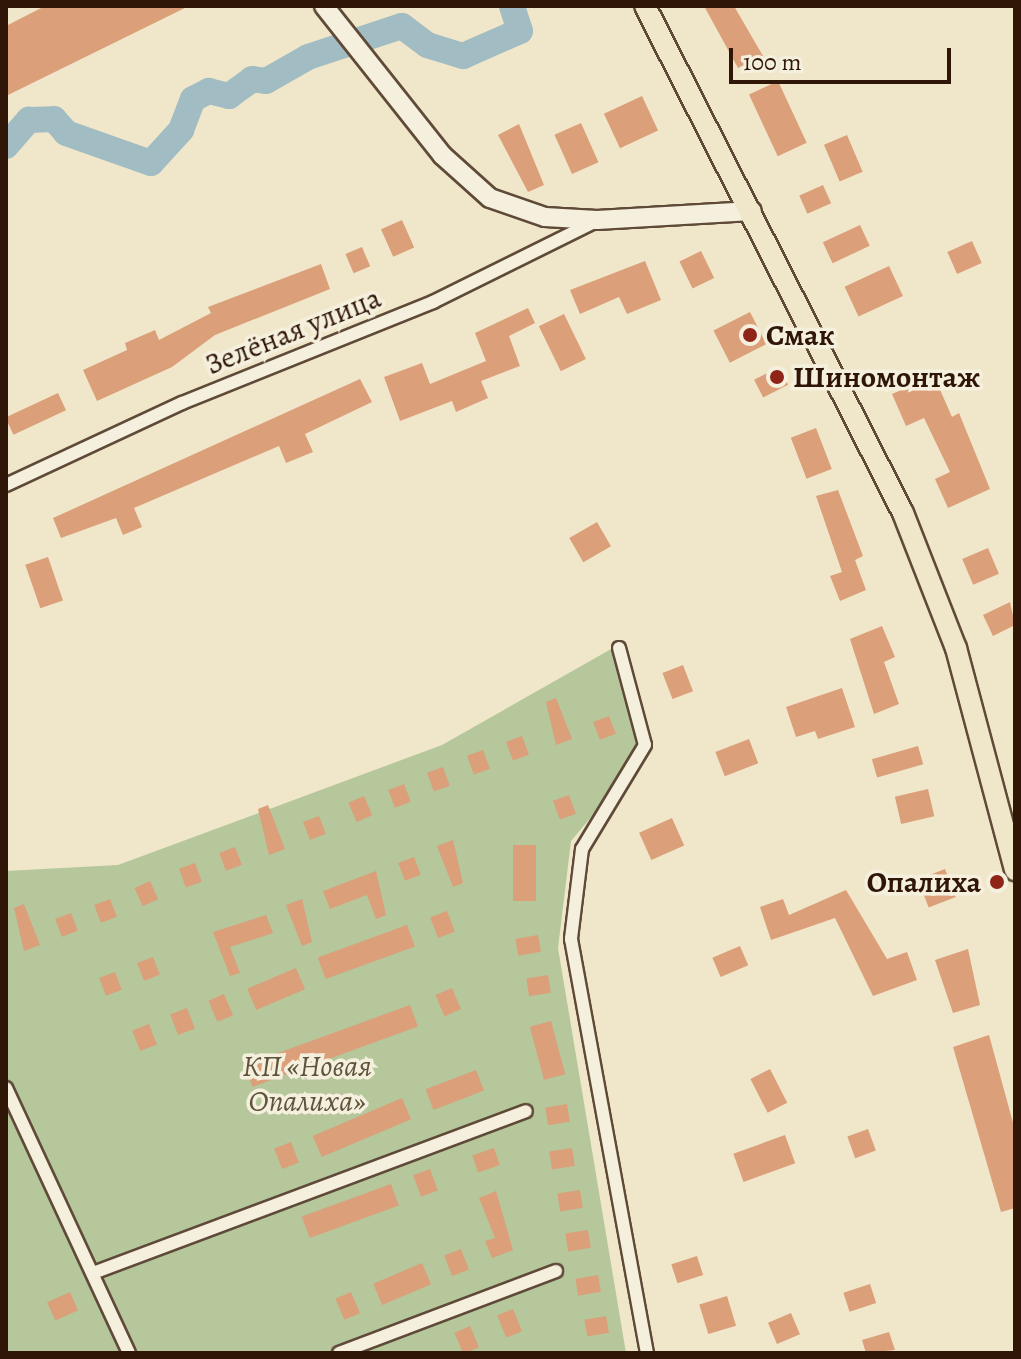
<!DOCTYPE html>
<html>
<head>
<meta charset="utf-8">
<style>
	body { margin:0 }
	#map { position:relative; width:1021px; height:1359px; overflow:hidden; background:#f0e7ca; font-family:Alegreya,serif }
	div>[style] { position:absolute }
	[style*='--x'] { left:calc(var(--x)*1px); top:calc(var(--y)*1px); width:calc(var(--w)*1px); rotate:calc(var(--a)*1deg) }
	.green>* { inset:0; background:#b5c79b }
	.river>* { height:26px; margin:-13px; padding:0 13px; transform-origin:13px; border-radius:13px; background:#a1bcc2 }
	.building>* { inset:0; background:#db9f7a; transform-origin:0 0 }
	.roads { filter:drop-shadow(2px 0 #5f4a38) drop-shadow(-2px 0 #5f4a38) drop-shadow(0 2px #5f4a38) drop-shadow(0 -2px #5f4a38) }
	.street>* { height:12px; margin:-6px; padding:0 6px; transform-origin:6px; border-radius:6px; background:#f5efdd }
	.secondary>* { height:18px; margin:-9px; padding:0 9px; transform-origin:9px; border-radius:9px; background:#f5efdd }
	.primary>* { height:20px; margin:-10px; padding:0 10px; transform-origin:10px; border-radius:10px; background:#f0e7ca }
	.dots>* { width:22px; height:22px; translate:-50% -50%; box-sizing:border-box; border:4px solid #f5efdd; border-radius:50% }
	span { translate:-50% -50%; white-space:nowrap; text-align:center; line-height:1.15; -webkit-text-stroke:7px #f5efdd; paint-order:stroke }
	.street-label { font-size:30px; color:#2f1607 }
	.poi-label { font-size:30px; color:#2f1607; font-weight:700 }
	.left { translate:0 -50%; text-align:left }
	.right { translate:-100% -50%; text-align:right }
	.park-label { font-size:30px; color:#5e543b; font-style:italic }
	.frame { position:absolute; inset:0; border:8px solid #2f1607; pointer-events:none }
	.scale { position:absolute; left:729px; top:48px; width:222px; height:36px; box-sizing:border-box; border:4px solid #2f1607; border-top:0; padding-left:10px; font-size:24px; line-height:28px; white-space:nowrap; color:#2f1607; -webkit-text-stroke:6px #f5efdd; paint-order:stroke }
</style>
</head>
<body>
<div id="map">
	<div class="green">
		<i style="clip-path:polygon(620px 644px,650px 747px,571px 841px,558px 948px,626px 1353px,6px 1353px,6px 871px,118px 865px,442px 745px)"></i>
	</div>
	<div class="river">
		<i style="--x:6;--y:146;--w:35;--a:-49"></i>
		<i style="--x:29;--y:120;--w:25;--a:-2"></i>
		<i style="--x:54;--y:119;--w:18;--a:49"></i>
		<i style="--x:66;--y:133;--w:90;--a:19.4"></i>
		<i style="--x:151;--y:163;--w:45;--a:-47.7"></i>
		<i style="--x:181;--y:130;--w:33;--a:-69"></i>
		<i style="--x:193;--y:99;--w:18;--a:-27"></i>
		<i style="--x:209;--y:91;--w:21;--a:14"></i>
		<i style="--x:229;--y:96;--w:29;--a:-36"></i>
		<i style="--x:252;--y:79;--w:14;--a:8"></i>
		<i style="--x:266;--y:81;--w:48;--a:-29.7"></i>
		<i style="--x:308;--y:57;--w:99;--a:-18.3"></i>
		<i style="--x:402;--y:26;--w:31;--a:37"></i>
		<i style="--x:427;--y:45;--w:38;--a:17"></i>
		<i style="--x:463;--y:56;--w:62;--a:-23.7"></i>
		<i style="--x:520;--y:31;--w:26;--a:-108"></i>
	</div>
	<div class="building">
		<i style="clip-path:polygon(45px 6px,189px 6px,6px 96px,6px 26px)"></i>
		<i style="clip-path:polygon(704px 6px,734px 6px,763px 56px,738px 68px)"></i>
		<i style="left:778px;top:81px;width:68px;height:32px;rotate:65deg"></i>
		<i style="left:642px;top:96px;width:38px;height:42px;rotate:65deg"></i>
		<i style="left:581px;top:123px;width:43px;height:29px;rotate:66deg"></i>
		<i style="clip-path:polygon(519px 124px,544px 185px,528px 192px,498px 135px)"></i>
		<i style="left:847px;top:135px;width:40px;height:25px;rotate:67deg"></i>
		<i style="left:823px;top:185px;width:20px;height:26px;rotate:66deg"></i>
		<i style="left:402px;top:220px;width:30px;height:23px;rotate:66deg"></i>
		<i style="left:860px;top:225px;width:23px;height:41px;rotate:65deg"></i>
		<i style="left:972px;top:241px;width:24px;height:27px;rotate:66deg"></i>
		<i style="left:362px;top:247px;width:21px;height:18px;rotate:67deg"></i>
		<i style="left:701px;top:251px;width:30px;height:24px;rotate:64deg"></i>
		<i style="clip-path:polygon(645px 261px,661px 300px,627px 314px,619px 297px,580px 314px,570px 290px)"></i>
		<i style="clip-path:polygon(321px 264px,330px 289px,215px 335px,172px 367px,97px 401px,83px 370px,127px 350px,125px 343px,155px 330px,159px 340px,211px 313px,208px 307px)"></i>
		<i style="left:889px;top:266px;width:33px;height:49px;rotate:65deg"></i>
		<i style="clip-path:polygon(528px 308px,535px 323px,509px 336px,520px 366px,481px 381px,488px 398px,456px 412px,452px 401px,400px 421px,384px 377px,422px 363px,430px 384px,486px 361px,475px 333px)"></i>
		<i style="left:750px;top:312px;width:36px;height:41px;rotate:63deg"></i>
		<i style="left:564px;top:314px;width:50px;height:28px;rotate:64deg"></i>
		<i style="left:779px;top:367px;width:20px;height:28px;rotate:63deg"></i>
		<i style="clip-path:polygon(934px 376px,952px 417px,959px 413px,990px 489px,948px 508px,935px 479px,950px 472px,924px 418px,906px 426px,892px 394px)"></i>
		<i style="clip-path:polygon(360px 379px,372px 402px,305px 434px,313px 452px,286px 463px,279px 446px,134px 508px,142px 527px,123px 535px,116px 518px,61px 538px,53px 518px)"></i>
		<i style="left:58px;top:393px;width:19px;height:58px;rotate:65deg"></i>
		<i style="left:816px;top:428px;width:44px;height:27px;rotate:69deg"></i>
		<i style="clip-path:polygon(838px 490px,863px 556px,855px 560px,866px 590px,840px 601px,830px 576px,842px 572px,816px 496px)"></i>
		<i style="left:597px;top:522px;width:28px;height:32px;rotate:60deg"></i>
		<i style="left:988px;top:548px;width:28px;height:28px;rotate:67deg"></i>
		<i style="left:48px;top:557px;width:46px;height:24px;rotate:71deg"></i>
		<i style="clip-path:polygon(1010px 602px,1015px 625px,993px 636px,983px 615px)"></i>
		<i style="clip-path:polygon(882px 626px,895px 657px,884px 662px,899px 704px,874px 714px,850px 639px)"></i>
		<i style="left:683px;top:665px;width:28px;height:22px;rotate:69deg"></i>
		<i style="clip-path:polygon(842px 688px,855px 727px,818px 739px,815px 731px,796px 737px,786px 707px)"></i>
		<i style="clip-path:polygon(556px 698px,572px 739px,556px 745px,546px 702px)"></i>
		<i style="left:609px;top:716px;width:19px;height:17px;rotate:69deg"></i>
		<i style="left:522px;top:736px;width:20px;height:17px;rotate:70deg"></i>
		<i style="left:749px;top:739px;width:26px;height:36px;rotate:69deg"></i>
		<i style="left:918px;top:746px;width:19px;height:48px;rotate:74deg"></i>
		<i style="left:483px;top:750px;width:20px;height:17px;rotate:70deg"></i>
		<i style="left:443px;top:767px;width:20px;height:17px;rotate:70deg"></i>
		<i style="left:404px;top:784px;width:19px;height:17px;rotate:69deg"></i>
		<i style="left:928px;top:789px;width:28px;height:34px;rotate:77deg"></i>
		<i style="left:569px;top:795px;width:20px;height:17px;rotate:70deg"></i>
		<i style="left:364px;top:796px;width:21px;height:17px;rotate:67deg"></i>
		<i style="clip-path:polygon(268px 805px,285px 849px,269px 855px,258px 809px)"></i>
		<i style="left:319px;top:816px;width:19px;height:17px;rotate:69deg"></i>
		<i style="left:672px;top:818px;width:30px;height:36px;rotate:66deg"></i>
		<i style="clip-path:polygon(453px 840px,463px 883px,453px 887px,437px 846px)"></i>
		<i style="left:513px;top:845px;width:23px;height:56px"></i>
		<i style="left:235px;top:847px;width:19px;height:17px;rotate:69deg"></i>
		<i style="left:414px;top:857px;width:19px;height:17px;rotate:69deg"></i>
		<i style="left:195px;top:863px;width:20px;height:17px;rotate:70deg"></i>
		<i style="left:945px;top:869px;width:30px;height:29px;rotate:69deg"></i>
		<i style="clip-path:polygon(376px 871px,386px 915px,376px 919px,367px 895px,330px 909px,323px 891px)"></i>
		<i style="left:150px;top:881px;width:20px;height:17px;rotate:66deg"></i>
		<i style="clip-path:polygon(846px 890px,887px 959px,907px 952px,917px 980px,873px 996px,835px 918px,771px 940px,760px 907px,783px 899px,789px 915px)"></i>
		<i style="left:110px;top:899px;width:19px;height:17px;rotate:69deg"></i>
		<i style="clip-path:polygon(302px 899px,312px 942px,302px 946px,286px 905px)"></i>
		<i style="clip-path:polygon(24px 904px,40px 945px,24px 951px,14px 908px)"></i>
		<i style="left:447px;top:911px;width:22px;height:18px;rotate:69deg"></i>
		<i style="left:71px;top:913px;width:19px;height:17px;rotate:69deg"></i>
		<i style="clip-path:polygon(266px 915px,273px 933px,230px 947px,240px 973px,230px 976px,213px 932px)"></i>
		<i style="left:407px;top:925px;width:23px;height:95px;rotate:70deg"></i>
		<i style="left:538px;top:935px;width:17px;height:23px;rotate:80deg"></i>
		<i style="left:740px;top:946px;width:21px;height:30px;rotate:67deg"></i>
		<i style="clip-path:polygon(968px 949px,980px 1005px,953px 1013px,935px 960px)"></i>
		<i style="left:153px;top:957px;width:19px;height:17px;rotate:69deg"></i>
		<i style="left:296px;top:968px;width:23px;height:53px;rotate:67deg"></i>
		<i style="left:115px;top:972px;width:19px;height:17px;rotate:69deg"></i>
		<i style="left:548px;top:975px;width:18px;height:22px;rotate:81deg"></i>
		<i style="left:452px;top:988px;width:23px;height:18px;rotate:67deg"></i>
		<i style="left:224px;top:994px;width:23px;height:17px;rotate:67deg"></i>
		<i style="left:410px;top:1005px;width:23px;height:176px;rotate:70deg"></i>
		<i style="left:187px;top:1008px;width:22px;height:18px;rotate:69deg"></i>
		<i style="left:551px;top:1021px;width:55px;height:22px;rotate:75deg"></i>
		<i style="left:149px;top:1024px;width:22px;height:18px;rotate:69deg"></i>
		<i style="clip-path:polygon(989px 1035px,1015px 1130px,1015px 1208px,1001px 1212px,953px 1047px)"></i>
		<i style="left:770px;top:1069px;width:38px;height:22px;rotate:63deg"></i>
		<i style="left:476px;top:1070px;width:22px;height:54px;rotate:69deg"></i>
		<i style="left:402px;top:1098px;width:23px;height:97px;rotate:67deg"></i>
		<i style="left:567px;top:1104px;width:18px;height:22px;rotate:81deg"></i>
		<i style="left:868px;top:1129px;width:23px;height:22px;rotate:70deg"></i>
		<i style="left:785px;top:1135px;width:30px;height:55px;rotate:70deg"></i>
		<i style="left:291px;top:1142px;width:22px;height:18px;rotate:69deg"></i>
		<i style="left:494px;top:1148px;width:18px;height:23px;rotate:71deg"></i>
		<i style="left:572px;top:1148px;width:18px;height:23px;rotate:81deg"></i>
		<i style="left:430px;top:1169px;width:23px;height:18px;rotate:70deg"></i>
		<i style="left:391px;top:1184px;width:23px;height:95px;rotate:70deg"></i>
		<i style="left:580px;top:1190px;width:18px;height:23px;rotate:81deg"></i>
		<i style="clip-path:polygon(496px 1191px,513px 1250px,492px 1258px,485px 1241px,495px 1238px,479px 1198px)"></i>
		<i style="left:588px;top:1230px;width:18px;height:23px;rotate:81deg"></i>
		<i style="left:461px;top:1249px;width:22px;height:18px;rotate:69deg"></i>
		<i style="left:697px;top:1256px;width:20px;height:27px;rotate:72deg"></i>
		<i style="left:422px;top:1263px;width:23px;height:53px;rotate:67deg"></i>
		<i style="left:598px;top:1275px;width:17px;height:23px;rotate:80deg"></i>
		<i style="left:870px;top:1284px;width:20px;height:28px;rotate:72deg"></i>
		<i style="left:70px;top:1292px;width:20px;height:25px;rotate:66deg"></i>
		<i style="left:351px;top:1292px;width:23px;height:17px;rotate:67deg"></i>
		<i style="left:727px;top:1296px;width:31px;height:29px;rotate:73deg"></i>
		<i style="left:513px;top:1309px;width:24px;height:17px;rotate:68deg"></i>
		<i style="left:791px;top:1313px;width:23px;height:25px;rotate:67deg"></i>
		<i style="left:606px;top:1316px;width:17px;height:22px;rotate:80deg"></i>
		<i style="left:470px;top:1326px;width:23px;height:17px;rotate:67deg"></i>
		<i style="clip-path:polygon(889px 1332px,895px 1350px,866px 1353px,862px 1340px)"></i>
	</div>
	<div class="roads">
		<div class="street">
			<i style="--x:6;--y:485;--w:194;--a:-25"></i>
			<i style="--x:182;--y:403;--w:271;--a:-21.9"></i>
			<i style="--x:433;--y:302;--w:180;--a:-26.4"></i>
			<i style="--x:619;--y:648;--w:100;--a:75"></i>
			<i style="--x:645;--y:745;--w:122;--a:121.2"></i>
			<i style="--x:582;--y:849;--w:91;--a:97"></i>
			<i style="--x:571;--y:939;--w:421;--a:79.6"></i>
			<i style="--x:6;--y:1088;--w:292;--a:65.1"></i>
			<i style="--x:93;--y:1273;--w:462;--a:-20.5"></i>
			<i style="--x:339;--y:1353;--w:232;--a:-20.7"></i>
		</div>
		<div class="secondary">
			<i style="--x:324;--y:6;--w:190;--a:51.6"></i>
			<i style="--x:442;--y:155;--w:64;--a:41.9"></i>
			<i style="--x:490;--y:198;--w:58;--a:19.1"></i>
			<i style="--x:545;--y:217;--w:52;--a:3.3"></i>
			<i style="--x:597;--y:220;--w:155;--a:-3.3"></i>
		</div>
		<div class="primary">
			<i style="--x:645;--y:6;--w:569;--a:63.03"></i>
			<i style="--x:903;--y:513;--w:145;--a:68.6"></i>
			<i style="--x:956;--y:648;--w:230;--a:75.1"></i>
		</div>
	</div>
	<div class="dots">
		<i style="left:750px;top:335px;background:#8f2418"></i>
		<i style="left:777px;top:377px;background:#8f2418"></i>
		<i style="left:997px;top:882px;background:#8f2418"></i>
	</div>
	<div class="street-label">
		<span style="left:293px;top:331px;rotate:-22deg">Зелёная улица</span>
	</div>
	<div class="poi-label">
		<span class="left" style="left:766px;top:335px">Смак</span>
		<span class="left" style="left:793px;top:377px">Шиномонтаж</span>
		<span class="right" style="left:981px;top:882px">Опалиха</span>
	</div>
	<div class="park-label">
		<span style="left:307px;top:1083px">КП «Новая<br>Опалиха»</span>
	</div>
	<div class="frame"></div>
	<div class="scale">100 m</div>
</div>
</body>
</html>
